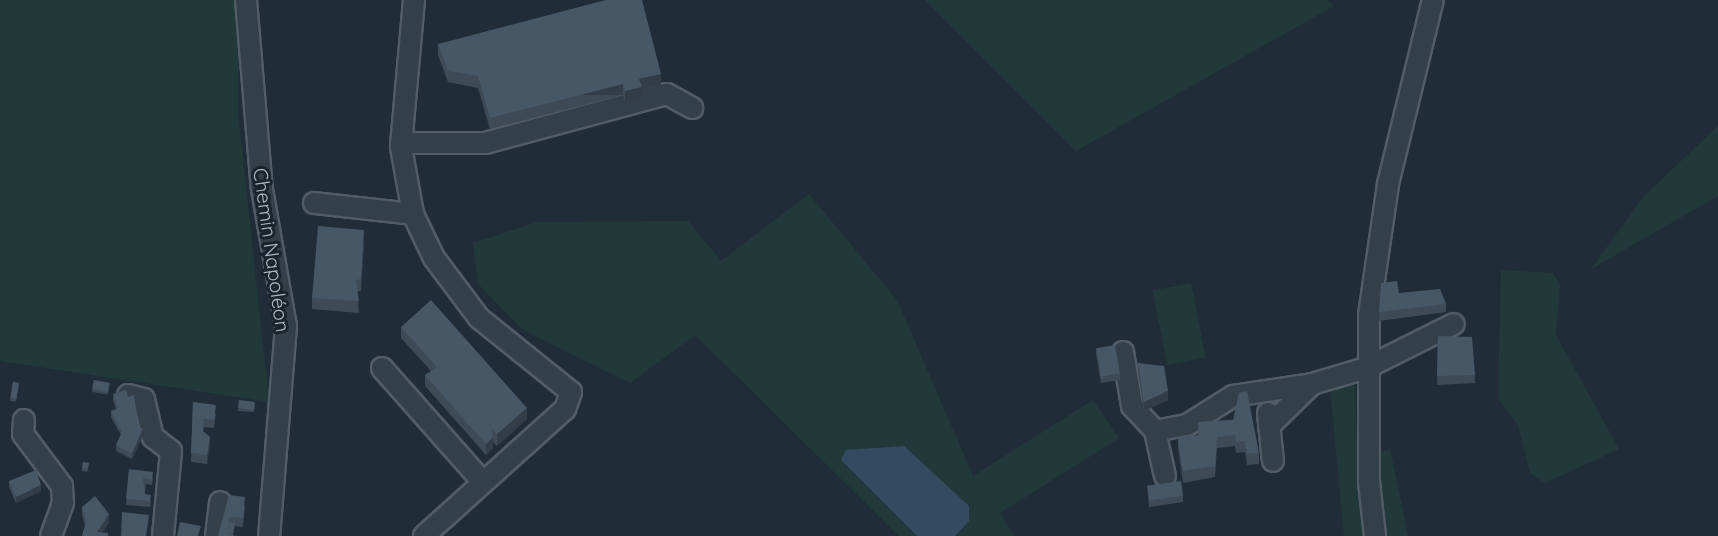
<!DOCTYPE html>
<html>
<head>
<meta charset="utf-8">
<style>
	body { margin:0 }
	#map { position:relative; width:1718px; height:536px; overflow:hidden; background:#202d39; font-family:Quicksand,sans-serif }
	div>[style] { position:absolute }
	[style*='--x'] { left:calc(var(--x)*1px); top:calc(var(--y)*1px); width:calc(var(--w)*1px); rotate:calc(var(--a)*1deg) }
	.green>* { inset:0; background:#22393a; transform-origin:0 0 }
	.water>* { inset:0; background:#324b61 }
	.roads { filter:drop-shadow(2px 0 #515c67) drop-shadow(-2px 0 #515c67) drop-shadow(0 2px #515c67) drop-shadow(0 -2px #515c67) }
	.minor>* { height:20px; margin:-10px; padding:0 10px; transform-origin:10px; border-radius:10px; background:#333f49 }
	.wall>* { inset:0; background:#3e4b57; transform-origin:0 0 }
	.shaded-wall>* { inset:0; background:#323d47; transform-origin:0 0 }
	.building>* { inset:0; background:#485765; transform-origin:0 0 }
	span { translate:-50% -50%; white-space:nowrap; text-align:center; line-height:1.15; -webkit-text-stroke:6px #19242d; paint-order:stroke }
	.street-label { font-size:20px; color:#aeb9c6 }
</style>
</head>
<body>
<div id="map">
	<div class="green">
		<i style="clip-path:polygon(0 0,239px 0,238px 112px,269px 402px,0 361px)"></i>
		<i style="clip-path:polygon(925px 0,1328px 0,1334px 6px,1076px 151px)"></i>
		<i style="clip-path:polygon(1718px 126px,1718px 196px,1591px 269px,1644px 196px)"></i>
		<i style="clip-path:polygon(809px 194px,897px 300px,973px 476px,1093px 400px,1119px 438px,1000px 513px,1014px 536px,899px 536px,695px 335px,630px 383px,523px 330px,478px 284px,473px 243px,537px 222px,688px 221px,721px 261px)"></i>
		<i style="clip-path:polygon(1501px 270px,1553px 273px,1560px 285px,1556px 335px,1619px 449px,1545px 483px,1530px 473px,1518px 425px,1498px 398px)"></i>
		<i style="left:1191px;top:283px;width:76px;height:39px;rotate:79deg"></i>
		<i style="clip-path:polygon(1354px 371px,1358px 461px,1390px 449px,1408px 536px,1344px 536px,1330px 388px)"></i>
	</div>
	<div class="water">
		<i style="clip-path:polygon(904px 446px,969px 506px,969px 521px,955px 536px,917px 536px,841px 460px,846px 450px)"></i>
	</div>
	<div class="roads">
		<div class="minor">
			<i style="--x:246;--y:0;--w:190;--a:85.2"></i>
			<i style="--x:262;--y:189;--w:139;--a:80.1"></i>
			<i style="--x:286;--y:326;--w:211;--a:94.6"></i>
			<i style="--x:414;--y:0;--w:148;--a:95.1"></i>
			<i style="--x:401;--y:147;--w:68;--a:79.8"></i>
			<i style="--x:413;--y:214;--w:49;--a:64.5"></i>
			<i style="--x:434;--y:258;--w:75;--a:53.1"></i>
			<i style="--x:479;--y:318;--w:118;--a:38.8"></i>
			<i style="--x:571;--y:392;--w:18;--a:109"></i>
			<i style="--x:565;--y:409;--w:190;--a:138"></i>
			<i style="--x:401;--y:143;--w:84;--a:0"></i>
			<i style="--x:485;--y:143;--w:188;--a:-15.1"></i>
			<i style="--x:667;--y:94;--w:29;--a:29"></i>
			<i style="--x:314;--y:203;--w:100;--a:6.3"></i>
			<i style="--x:1123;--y:352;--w:55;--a:80.5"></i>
			<i style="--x:1132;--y:406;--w:34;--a:47"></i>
			<i style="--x:1155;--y:431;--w:46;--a:77.5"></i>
			<i style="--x:382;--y:368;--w:152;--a:48.5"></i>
			<i style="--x:128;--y:395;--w:16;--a:14"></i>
			<i style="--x:144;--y:399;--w:39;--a:77"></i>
			<i style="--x:153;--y:437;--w:23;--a:38"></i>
			<i style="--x:171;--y:451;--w:85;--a:95.4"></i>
			<i style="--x:1268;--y:413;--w:48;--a:84.1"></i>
			<i style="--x:24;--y:420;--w:14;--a:94"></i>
			<i style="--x:23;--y:434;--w:65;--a:53.1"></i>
			<i style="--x:62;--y:486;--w:17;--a:87"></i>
			<i style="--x:63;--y:503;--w:35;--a:110"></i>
			<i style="--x:1269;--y:426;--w:60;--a:-44.3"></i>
			<i style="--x:1155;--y:431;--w:33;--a:-11"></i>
			<i style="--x:1187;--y:425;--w:54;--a:-32.2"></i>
			<i style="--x:1233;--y:396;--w:80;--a:-8.6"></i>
			<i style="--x:1312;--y:384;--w:56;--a:-16.5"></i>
			<i style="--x:1366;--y:368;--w:98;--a:-26.6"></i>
			<i style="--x:216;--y:536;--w:34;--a:-83"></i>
			<i style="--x:1375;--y:536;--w:54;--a:-96.3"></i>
			<i style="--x:1369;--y:482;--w:167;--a:-90"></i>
			<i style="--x:1369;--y:315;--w:132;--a:-81.7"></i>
			<i style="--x:1388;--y:184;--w:189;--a:-76.3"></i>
		</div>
	</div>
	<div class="wall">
		<i style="clip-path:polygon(438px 44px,661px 85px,642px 90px,642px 98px,625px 102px,623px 95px,490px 129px,478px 88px,448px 82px,438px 55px)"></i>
		<i style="clip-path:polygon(364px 241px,361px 291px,357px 291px,359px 313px,312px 309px,312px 298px)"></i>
		<i style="clip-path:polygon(1399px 293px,1446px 304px,1446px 312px,1379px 321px,1379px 312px)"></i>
		<i style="clip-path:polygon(401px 327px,527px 419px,497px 446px,493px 442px,493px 448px,486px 455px,425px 386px,425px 375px,431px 371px,401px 338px)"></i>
		<i style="clip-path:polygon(1438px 336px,1475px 375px,1475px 383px,1437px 385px)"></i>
		<i style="clip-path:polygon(1096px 349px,1120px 374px,1120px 380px,1101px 383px,1096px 354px)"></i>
		<i style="clip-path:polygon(1138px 363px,1168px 400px,1144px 411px,1138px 372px)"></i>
		<i style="left:94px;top:380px;width:16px;height:12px;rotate:11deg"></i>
		<i style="left:13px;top:382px;width:6px;height:19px;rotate:9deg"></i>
		<i style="clip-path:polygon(113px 394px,143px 435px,132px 459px,116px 451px,116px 445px,121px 435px,111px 417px,111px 411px,116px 409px,113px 400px)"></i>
		<i style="clip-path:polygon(239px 400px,255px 405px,254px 412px,238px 411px)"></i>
		<i style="clip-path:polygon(193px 402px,216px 414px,214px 428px,204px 427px,203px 432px,210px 446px,207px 464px,191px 462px)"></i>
		<i style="clip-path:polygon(1233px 420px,1259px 453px,1259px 464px,1247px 465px,1245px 452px,1236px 453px,1235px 446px,1217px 448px,1215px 477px,1183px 483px,1178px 449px,1178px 438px,1198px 435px,1198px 422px)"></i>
		<i style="left:83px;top:462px;width:6px;height:9px;rotate:9deg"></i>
		<i style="clip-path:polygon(129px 469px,153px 478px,152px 485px,146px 484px,145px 494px,151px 501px,150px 507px,126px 505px)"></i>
		<i style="clip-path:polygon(9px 481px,41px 491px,16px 503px,9px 487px)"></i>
		<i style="clip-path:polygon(1147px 485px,1183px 496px,1183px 502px,1149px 507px)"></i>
		<i style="clip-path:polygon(229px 495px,245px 506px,243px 527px,235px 526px,218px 536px)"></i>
		<i style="clip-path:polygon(82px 507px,109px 522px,102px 533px,85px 525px,82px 515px)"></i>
	</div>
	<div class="shaded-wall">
		<i style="clip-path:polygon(661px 74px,661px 85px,642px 90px,642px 98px,625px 102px,625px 91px,639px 79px)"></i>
		<i style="left:623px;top:84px;width:11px;height:137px;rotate:90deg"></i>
		<i style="clip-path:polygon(364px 230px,364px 241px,361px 291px,361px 279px)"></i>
		<i style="clip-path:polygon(1168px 391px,1168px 400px,1144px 411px,1144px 402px)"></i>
		<i style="clip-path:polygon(527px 408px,527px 419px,497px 446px,497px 434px)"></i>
		<i style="clip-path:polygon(143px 429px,143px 435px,132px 459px,132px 453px)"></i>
		<i style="clip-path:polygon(210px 437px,210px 446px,207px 464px,207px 455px)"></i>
		<i style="clip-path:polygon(493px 437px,493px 448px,486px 455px,486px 444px)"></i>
		<i style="clip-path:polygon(41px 485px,41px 491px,16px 503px,16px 497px)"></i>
		<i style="clip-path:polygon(109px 514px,109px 522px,100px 536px,97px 532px)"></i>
	</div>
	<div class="building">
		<i style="clip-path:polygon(606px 0,642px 0,661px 74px,639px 79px,642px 87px,625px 91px,623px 84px,490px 118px,478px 76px,448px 71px,438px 44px)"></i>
		<i style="clip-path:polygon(318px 226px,364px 230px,361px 279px,356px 280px,359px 301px,312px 298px)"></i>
		<i style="clip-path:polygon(1397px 281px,1399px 293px,1440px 289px,1446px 304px,1379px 312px,1381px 283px)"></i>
		<i style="clip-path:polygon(431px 300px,527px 408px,497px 434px,491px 428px,493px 437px,486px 444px,425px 375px,437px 367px,401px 327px)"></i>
		<i style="clip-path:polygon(1438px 336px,1472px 337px,1475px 375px,1437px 376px)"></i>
		<i style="left:1115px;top:345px;width:29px;height:19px;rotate:80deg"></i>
		<i style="clip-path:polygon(1138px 363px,1164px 366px,1168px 391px,1144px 402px)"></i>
		<i style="left:94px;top:380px;width:16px;height:9px;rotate:11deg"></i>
		<i style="left:13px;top:382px;width:6px;height:16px;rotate:9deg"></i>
		<i style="clip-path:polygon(126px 390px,128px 397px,134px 395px,138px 426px,143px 429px,132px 453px,116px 445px,122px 432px,111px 411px,118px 409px,113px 394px)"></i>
		<i style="clip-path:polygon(1247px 391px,1259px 453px,1247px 454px,1245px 441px,1236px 442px,1235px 435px,1217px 437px,1215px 466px,1183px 471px,1178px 438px,1199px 435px,1198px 422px,1233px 420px,1239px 393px)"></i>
		<i style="left:239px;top:400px;width:16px;height:8px;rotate:7deg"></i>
		<i style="clip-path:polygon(193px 402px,216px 405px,214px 420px,204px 419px,203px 431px,210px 437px,207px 455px,191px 453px)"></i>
		<i style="left:83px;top:462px;width:6px;height:6px;rotate:9deg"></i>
		<i style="clip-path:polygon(129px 469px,153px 472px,152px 479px,143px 478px,145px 494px,151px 495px,150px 501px,126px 499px)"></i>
		<i style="clip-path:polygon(36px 470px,41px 485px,16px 497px,9px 481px)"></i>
		<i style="left:1181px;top:481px;width:15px;height:34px;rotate:82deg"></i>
		<i style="clip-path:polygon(229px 495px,245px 497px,243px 518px,229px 517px,228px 533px,235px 536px,218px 536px)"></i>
		<i style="clip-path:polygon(95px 496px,109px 514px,97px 532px,108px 533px,108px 536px,82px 536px,86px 521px,82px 507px)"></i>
		<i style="clip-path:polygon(122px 512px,149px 515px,146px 536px,121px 536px)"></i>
		<i style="clip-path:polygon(180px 522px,201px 526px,198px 536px,177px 536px)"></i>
		<i style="clip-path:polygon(229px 523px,235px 523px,233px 535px,228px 533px)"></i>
	</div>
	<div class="street-label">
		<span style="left:272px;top:250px;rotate:82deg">Chemin Napoléon</span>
	</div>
</div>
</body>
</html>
